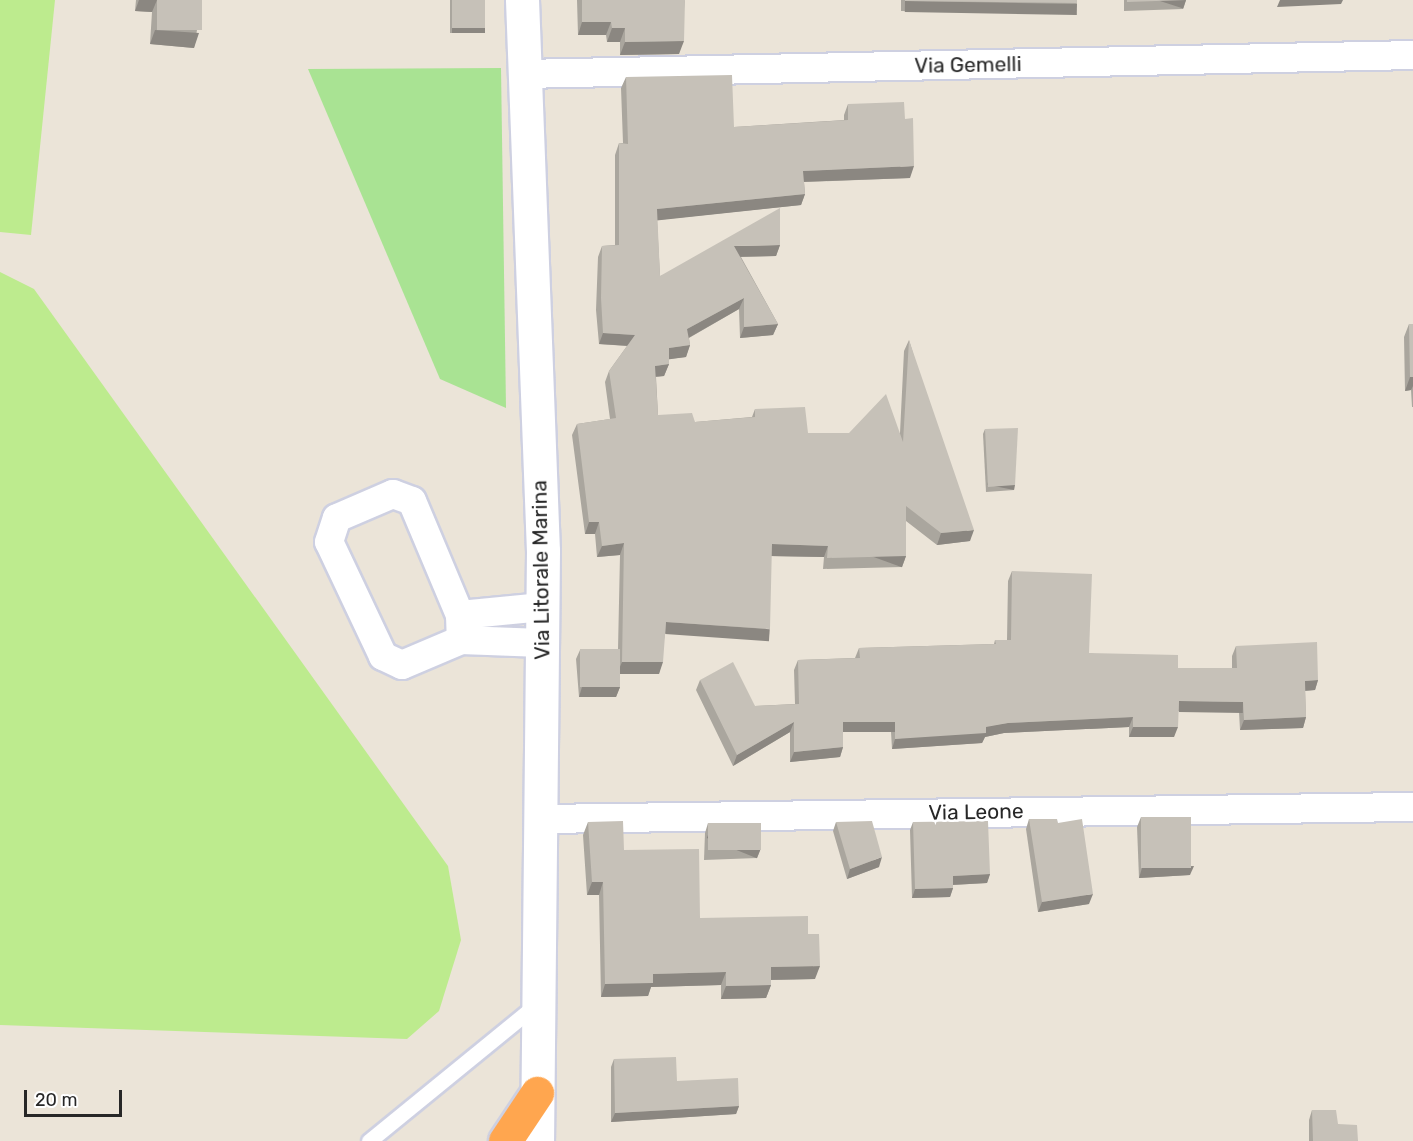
<!DOCTYPE html>
<html>
<head>
<meta charset="utf-8">
<style>
	body { margin:0 }
	#map { position:relative; width:1413px; height:1141px; overflow:hidden; background:#ebe4d8; font-family:Rubik,sans-serif }
	div>[style] { position:absolute }
	[style*='--x'] { left:calc(var(--x)*1px); top:calc(var(--y)*1px); width:calc(var(--w)*1px); rotate:calc(var(--a)*1deg) }
	.green>* { inset:0; background:#a9e393 }
	.pitch>* { inset:0; background:#bdeb8e }
	.roads { filter:drop-shadow(2px 0 #ced0e1) drop-shadow(-2px 0 #ced0e1) drop-shadow(0 2px #ced0e1) drop-shadow(0 -2px #ced0e1) }
	.lane>* { height:15px; margin:-7.5px; padding:0 7.5px; transform-origin:7.5px; border-radius:7.5px; background:#fff }
	.street>* { height:28px; margin:-14px; padding:0 14px; transform-origin:14px; border-radius:14px; background:#fff }
	.secondary>* { height:33px; margin:-16.5px; padding:0 16.5px; transform-origin:16.5px; border-radius:16.5px; background:#fff }
	.highway>* { height:33px; margin:-16.5px; padding:0 16.5px; transform-origin:16.5px; border-radius:16.5px; background:#ffa64f }
	.wall>* { inset:0; background:#aaa69e }
	.shaded-wall>* { inset:0; background:#8b8781; transform-origin:0 0 }
	.building>* { inset:0; background:#c6c1b8; transform-origin:0 0 }
	span { translate:-50% -50%; white-space:nowrap; text-align:center; line-height:1.15; -webkit-text-stroke:5px #fff; paint-order:stroke }
	.street-label { font-size:21px; color:#272727 }
	.scale { position:absolute; left:24px; top:1090px; width:98px; height:27px; box-sizing:border-box; border:3px solid #272727; border-top:0; padding-left:8px; font-size:18px; line-height:21px; white-space:nowrap; color:#272727; -webkit-text-stroke:4px #fff; paint-order:stroke }
</style>
</head>
<body>
<div id="map">
	<div class="green">
		<i style="clip-path:polygon(501px 68px,506px 408px,440px 379px,308px 69px)"></i>
	</div>
	<div class="pitch">
		<i style="clip-path:polygon(0 0,55px 0,31px 235px,0 232px)"></i>
		<i style="clip-path:polygon(0 272px,34px 289px,448px 866px,461px 940px,439px 1011px,407px 1039px,0 1025px)"></i>
	</div>
	<div class="roads">
		<div class="lane">
			<i style="--x:369;--y:1141;--w:218;--a:-39.2"></i>
		</div>
		<div class="street">
			<i style="--x:523;--y:74;--w:890;--a:-1.22"></i>
			<i style="--x:393;--y:494;--w:20;--a:20"></i>
			<i style="--x:412;--y:501;--w:124;--a:67.2"></i>
			<i style="--x:460;--y:615;--w:25;--a:88"></i>
			<i style="--x:461;--y:640;--w:64;--a:157"></i>
			<i style="--x:402;--y:665;--w:21;--a:-155"></i>
			<i style="--x:383;--y:656;--w:126;--a:-115.3"></i>
			<i style="--x:329;--y:542;--w:25;--a:-72"></i>
			<i style="--x:337;--y:518;--w:61;--a:-23.2"></i>
			<i style="--x:460;--y:615;--w:83;--a:-5.5"></i>
			<i style="--x:461;--y:640;--w:81;--a:2.1"></i>
			<i style="--x:540;--y:819;--w:873;--a:-0.79"></i>
		</div>
		<div class="secondary">
			<i style="--x:522;--y:0;--w:551;--a:87.82"></i>
			<i style="--x:543;--y:551;--w:590;--a:90.58"></i>
		</div>
		<div class="highway">
			<i style="--x:505;--y:1141;--w:58;--a:-56.3"></i>
		</div>
	</div>
	<div class="wall">
		<i style="clip-path:polygon(136px 0,202px 0,194px 48px,150px 44px,152px 12px,135px 11px)"></i>
		<i style="clip-path:polygon(450px 0,485px 0,485px 28px,483px 33px,450px 33px)"></i>
		<i style="clip-path:polygon(577px 0,685px 0,679px 54px,620px 55px,620px 42px,607px 42px,606px 35px,578px 35px)"></i>
		<i style="clip-path:polygon(901px 0,1077px 0,1077px 3px,1074px 13px,901px 11px)"></i>
		<i style="clip-path:polygon(1124px 0,1186px 0,1183px 9px,1124px 11px)"></i>
		<i style="clip-path:polygon(626px 77px,734px 127px,844px 120px,844px 115px,848px 104px,910px 178px,804px 182px,805px 194px,801px 205px,657px 220px,660px 276px,780px 245px,776px 256px,741px 257px,778px 324px,773px 335px,740px 338px,739px 309px,689px 338px,690px 345px,686px 357px,669px 359px,669px 364px,664px 376px,656px 377px,658px 415px,695px 422px,752px 417px,755px 409px,808px 433px,900px 433px,904px 351px,909px 340px,970px 541px,937px 545px,906px 521px,906px 556px,902px 567px,823px 569px,824px 557px,771px 556px,765px 640px,665px 633px,659px 674px,620px 674px,620px 687px,616px 697px,579px 697px,576px 659px,580px 650px,618px 649px,620px 555px,597px 557px,595px 534px,585px 534px,572px 435px,577px 424px,610px 419px,605px 382px,609px 371px,627px 346px,599px 344px,596px 310px,598px 257px,602px 246px,615px 245px,615px 155px,619px 143px,623px 143px,621px 88px)"></i>
		<i style="clip-path:polygon(1409px 324px,1413px 324px,1413px 407px,1412px 407px,1411px 390px,1405px 391px,1404px 337px)"></i>
		<i style="clip-path:polygon(985px 429px,1014px 490px,986px 492px,983px 434px)"></i>
		<i style="clip-path:polygon(1012px 571px,1089px 653px,1178px 668px,1232px 668px,1232px 656px,1236px 646px,1318px 680px,1315px 690px,1305px 691px,1306px 717px,1303px 728px,1240px 730px,1239px 712px,1178px 711px,1174px 737px,1129px 737px,1129px 727px,1004px 733px,985px 737px,982px 743px,892px 749px,891px 732px,843px 732px,843px 747px,840px 757px,790px 762px,790px 732px,733px 766px,696px 690px,700px 680px,755px 706px,795px 704px,794px 670px,798px 660px,855px 658px,859px 648px,994px 644px,995px 640px,1007px 640px,1008px 581px)"></i>
		<i style="clip-path:polygon(1141px 817px,1190px 875px,1139px 878px,1137px 827px)"></i>
		<i style="clip-path:polygon(1029px 819px,1058px 823px,1089px 904px,1038px 912px,1026px 829px)"></i>
		<i style="clip-path:polygon(588px 822px,624px 850px,700px 918px,808px 934px,815px 979px,771px 980px,771px 985px,766px 998px,721px 999px,721px 985px,651px 987px,648px 996px,601px 997px,599px 895px,587px 895px,583px 835px)"></i>
		<i style="clip-path:polygon(836px 822px,879px 867px,847px 879px,833px 831px)"></i>
		<i style="clip-path:polygon(913px 822px,990px 874px,987px 883px,953px 885px,953px 888px,950px 897px,912px 898px,910px 830px)"></i>
		<i style="clip-path:polygon(708px 823px,761px 848px,757px 858px,704px 860px,705px 833px)"></i>
		<i style="clip-path:polygon(614px 1059px,677px 1081px,739px 1106px,736px 1114px,611px 1122px,611px 1067px)"></i>
		<i style="clip-path:polygon(1312px 1110px,1338px 1124px,1358px 1141px,1309px 1141px,1309px 1120px)"></i>
	</div>
	<div class="shaded-wall">
		<i style="clip-path:polygon(139px 0,157px 0,152px 12px,135px 11px)"></i>
		<i style="left:1186px;top:0;width:9px;height:59px;rotate:108deg"></i>
		<i style="clip-path:polygon(1280px 0,1343px 0,1341px 4px,1277px 7px)"></i>
		<i style="left:905px;top:1px;width:172px;height:11px;rotate:1deg"></i>
		<i style="clip-path:polygon(582px 22px,611px 22px,606px 35px,578px 35px)"></i>
		<i style="left:452px;top:28px;width:33px;height:5px"></i>
		<i style="clip-path:polygon(612px 28px,625px 28px,620px 42px,607px 42px)"></i>
		<i style="clip-path:polygon(155px 30px,199px 33px,194px 48px,150px 44px)"></i>
		<i style="clip-path:polygon(684px 41px,679px 54px,620px 55px,625px 42px)"></i>
		<i style="clip-path:polygon(914px 166px,910px 178px,799px 182px,803px 171px)"></i>
		<i style="clip-path:polygon(805px 194px,801px 205px,652px 221px,657px 209px)"></i>
		<i style="clip-path:polygon(780px 245px,776px 256px,730px 257px,734px 246px)"></i>
		<i style="clip-path:polygon(744px 298px,739px 309px,683px 341px,687px 329px)"></i>
		<i style="clip-path:polygon(778px 324px,773px 335px,740px 338px,744px 327px)"></i>
		<i style="clip-path:polygon(603px 333px,635px 335px,631px 346px,599px 344px)"></i>
		<i style="clip-path:polygon(690px 345px,686px 357px,664px 360px,669px 348px)"></i>
		<i style="clip-path:polygon(669px 364px,664px 376px,651px 377px,655px 366px)"></i>
		<i style="clip-path:polygon(1410px 377px,1413px 377px,1413px 386px,1411px 390px,1405px 391px)"></i>
		<i style="left:1015px;top:485px;width:5px;height:27px;rotate:101deg"></i>
		<i style="clip-path:polygon(589px 522px,599px 522px,595px 534px,585px 534px)"></i>
		<i style="clip-path:polygon(974px 530px,970px 541px,937px 545px,941px 533px)"></i>
		<i style="clip-path:polygon(624px 543px,620px 555px,597px 557px,602px 546px)"></i>
		<i style="clip-path:polygon(772px 544px,828px 546px,824px 557px,768px 556px)"></i>
		<i style="left:906px;top:556px;width:12px;height:79px;rotate:110deg"></i>
		<i style="left:666px;top:622px;width:104px;height:12px;rotate:4deg"></i>
		<i style="clip-path:polygon(622px 662px,663px 662px,659px 674px,617px 674px)"></i>
		<i style="clip-path:polygon(1318px 680px,1315px 690px,1301px 691px,1305px 681px)"></i>
		<i style="clip-path:polygon(582px 687px,620px 687px,616px 697px,579px 697px)"></i>
		<i style="left:1179px;top:701px;width:64px;height:11px;rotate:1deg"></i>
		<i style="clip-path:polygon(1133px 717px,1129px 727px,1004px 733px,985px 737px,982px 743px,892px 749px,895px 739px,1008px 723px)"></i>
		<i style="clip-path:polygon(1306px 717px,1303px 728px,1240px 730px,1244px 720px)"></i>
		<i style="clip-path:polygon(794px 722px,790px 732px,733px 766px,737px 755px)"></i>
		<i style="left:843px;top:722px;width:52px;height:10px"></i>
		<i style="clip-path:polygon(1133px 727px,1178px 727px,1174px 737px,1129px 737px)"></i>
		<i style="clip-path:polygon(843px 747px,840px 757px,790px 762px,794px 752px)"></i>
		<i style="left:761px;top:848px;width:11px;height:54px;rotate:112deg"></i>
		<i style="clip-path:polygon(882px 857px,879px 867px,847px 879px,850px 869px)"></i>
		<i style="clip-path:polygon(1194px 866px,1190px 875px,1139px 878px,1142px 868px)"></i>
		<i style="clip-path:polygon(990px 874px,987px 883px,950px 885px,953px 876px)"></i>
		<i style="clip-path:polygon(592px 882px,603px 882px,599px 895px,587px 895px)"></i>
		<i style="clip-path:polygon(953px 888px,950px 897px,912px 898px,915px 889px)"></i>
		<i style="clip-path:polygon(1093px 894px,1089px 904px,1038px 912px,1042px 902px)"></i>
		<i style="clip-path:polygon(820px 966px,815px 979px,766px 980px,771px 967px)"></i>
		<i style="clip-path:polygon(726px 972px,721px 985px,651px 987px,648px 996px,601px 997px,605px 984px,653px 974px)"></i>
		<i style="clip-path:polygon(771px 985px,766px 998px,721px 999px,726px 986px)"></i>
		<i style="clip-path:polygon(739px 1106px,736px 1114px,611px 1122px,615px 1113px)"></i>
	</div>
	<div class="building">
		<i style="left:157px;top:0;width:45px;height:30px"></i>
		<i style="left:452px;top:0;width:33px;height:28px"></i>
		<i style="clip-path:polygon(582px 0,685px 0,684px 41px,625px 42px,625px 28px,612px 28px,611px 22px,582px 22px)"></i>
		<i style="clip-path:polygon(905px 0,1077px 0,1077px 3px,905px 1px)"></i>
		<i style="clip-path:polygon(1127px 0,1186px 0,1127px 2px)"></i>
		<i style="clip-path:polygon(732px 75px,734px 127px,848px 120px,848px 104px,904px 102px,905px 119px,913px 118px,914px 166px,803px 171px,805px 194px,657px 209px,660px 276px,780px 208px,780px 245px,734px 246px,778px 324px,744px 327px,744px 298px,687px 329px,690px 345px,669px 348px,669px 364px,655px 366px,658px 415px,692px 413px,695px 422px,755px 417px,755px 409px,805px 407px,808px 433px,849px 433px,886px 394px,903px 442px,909px 340px,974px 530px,941px 533px,906px 506px,906px 556px,827px 558px,828px 546px,772px 544px,770px 629px,666px 622px,663px 662px,622px 662px,624px 543px,602px 546px,599px 522px,589px 522px,577px 424px,616px 418px,609px 371px,635px 335px,603px 333px,601px 298px,602px 246px,619px 245px,619px 143px,628px 144px,626px 77px)"></i>
		<i style="clip-path:polygon(1409px 324px,1413px 324px,1413px 377px,1410px 377px)"></i>
		<i style="clip-path:polygon(1018px 428px,1015px 485px,988px 487px,985px 429px)"></i>
		<i style="clip-path:polygon(1012px 571px,1092px 574px,1089px 653px,1178px 655px,1178px 668px,1237px 668px,1236px 646px,1317px 642px,1318px 680px,1305px 681px,1306px 717px,1244px 720px,1243px 702px,1179px 701px,1178px 727px,1133px 727px,1133px 717px,1008px 723px,986px 727px,986px 733px,895px 739px,895px 722px,843px 722px,843px 747px,794px 752px,794px 722px,737px 755px,700px 680px,733px 662px,755px 706px,799px 704px,798px 660px,860px 658px,859px 648px,996px 644px,995px 640px,1011px 640px)"></i>
		<i style="left:620px;top:649px;width:38px;height:40px;rotate:90deg"></i>
		<i style="left:1141px;top:817px;width:50px;height:51px"></i>
		<i style="clip-path:polygon(1029px 819px,1057px 819px,1058px 823px,1082px 819px,1093px 894px,1042px 902px)"></i>
		<i style="clip-path:polygon(623px 821px,624px 850px,699px 849px,700px 918px,808px 916px,808px 934px,819px 934px,820px 966px,771px 967px,771px 985px,726px 986px,726px 972px,653px 974px,653px 983px,605px 984px,603px 882px,592px 882px,588px 822px)"></i>
		<i style="clip-path:polygon(872px 821px,882px 857px,850px 869px,836px 822px)"></i>
		<i style="clip-path:polygon(988px 821px,990px 874px,953px 876px,953px 888px,915px 889px,913px 822px)"></i>
		<i style="left:708px;top:823px;width:53px;height:27px"></i>
		<i style="clip-path:polygon(676px 1057px,677px 1081px,738px 1078px,739px 1106px,615px 1113px,614px 1059px)"></i>
		<i style="clip-path:polygon(1312px 1110px,1336px 1110px,1338px 1124px,1357px 1125px,1358px 1141px,1313px 1141px)"></i>
	</div>
	<div class="street-label">
		<span style="left:968px;top:65px;rotate:-1deg">Via Gemelli</span>
		<span style="left:541px;top:570px;rotate:-91deg">Via Litorale Marina</span>
		<span style="left:976px;top:812px;rotate:-1deg">Via Leone</span>
	</div>
	<div class="scale">20 m</div>
</div>
</body>
</html>
